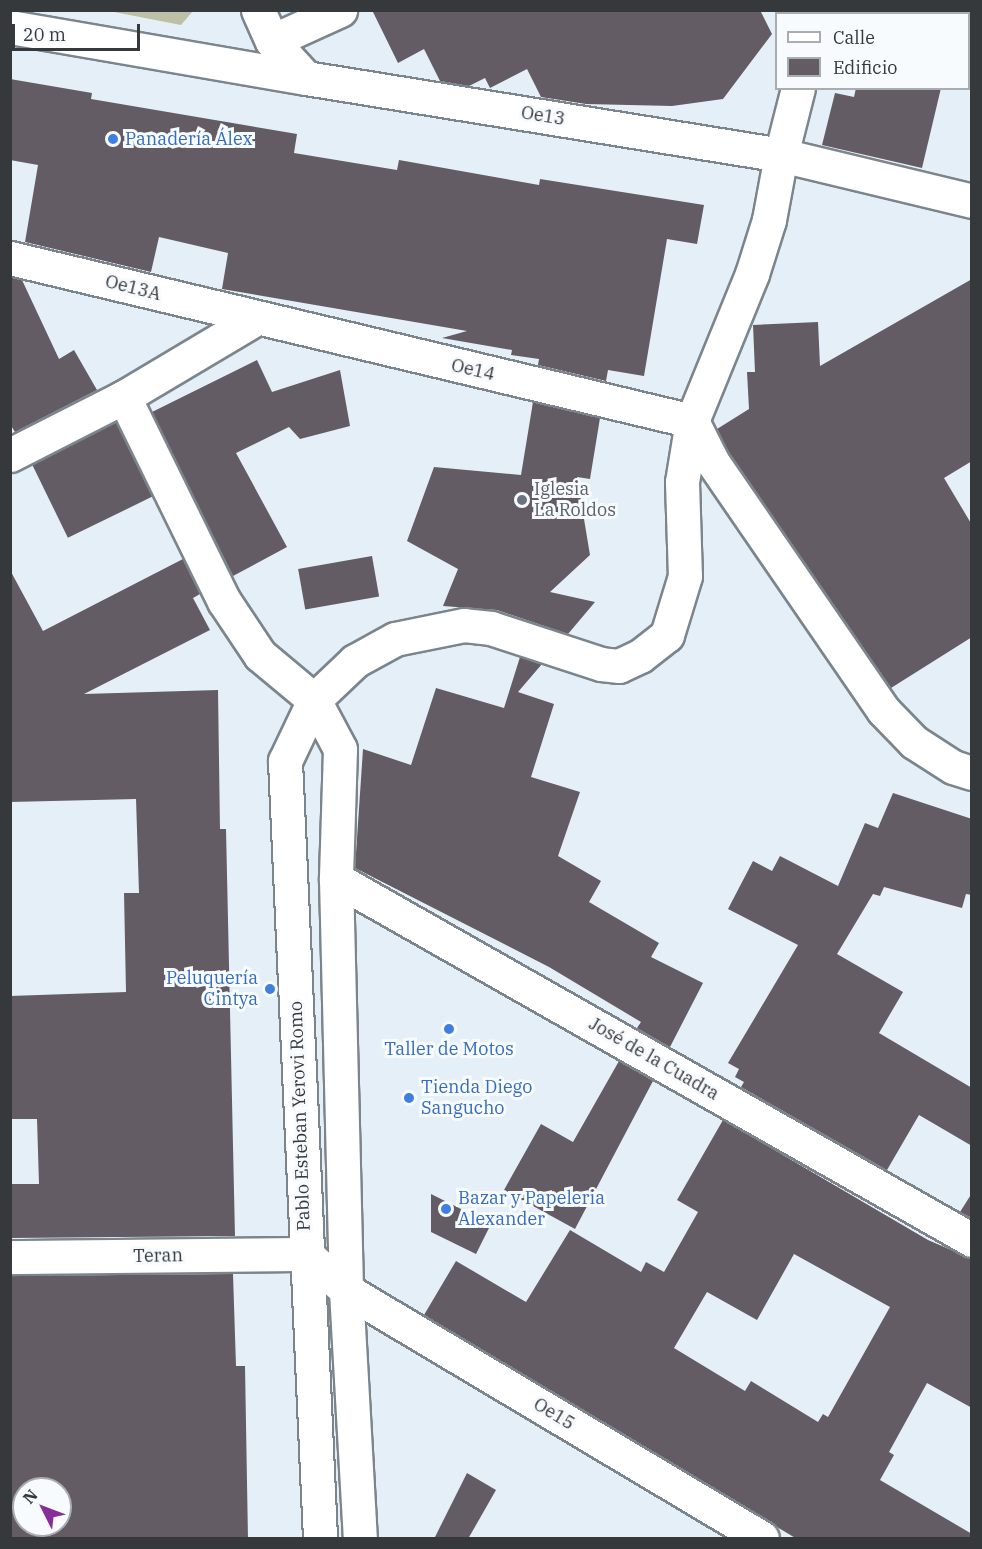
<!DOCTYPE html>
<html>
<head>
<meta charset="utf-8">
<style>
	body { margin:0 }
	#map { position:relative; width:982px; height:1549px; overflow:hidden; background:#e5eff7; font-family:"IBM Plex Serif",serif }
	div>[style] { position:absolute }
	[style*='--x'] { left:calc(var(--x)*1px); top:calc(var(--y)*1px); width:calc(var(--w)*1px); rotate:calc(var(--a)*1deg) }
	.green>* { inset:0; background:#bdc0a6 }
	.building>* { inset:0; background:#645c64; transform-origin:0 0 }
	.roads { filter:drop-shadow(2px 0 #7c858c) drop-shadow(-2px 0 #7c858c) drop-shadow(0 2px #7c858c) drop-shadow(0 -2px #7c858c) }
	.street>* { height:33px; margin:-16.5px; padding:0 16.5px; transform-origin:16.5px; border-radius:16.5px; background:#fff }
	.secondary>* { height:33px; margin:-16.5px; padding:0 16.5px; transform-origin:16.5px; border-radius:16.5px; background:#fff }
	.dots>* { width:16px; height:16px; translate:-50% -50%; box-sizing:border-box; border:3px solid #f7fbfe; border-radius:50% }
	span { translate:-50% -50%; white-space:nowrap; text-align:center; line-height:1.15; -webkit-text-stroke:6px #f7fbfe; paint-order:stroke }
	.street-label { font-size:18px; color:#35393c }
	.shop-label { font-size:18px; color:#366cbe }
	.left { translate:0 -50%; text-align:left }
	.right { translate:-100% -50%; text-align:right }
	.worship-label { font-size:18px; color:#5b616d }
	.frame { position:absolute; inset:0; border:12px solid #35393c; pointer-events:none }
	.legend { position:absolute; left:775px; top:12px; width:195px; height:78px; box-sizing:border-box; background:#f7fbfe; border:2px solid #a9adb0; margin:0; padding:8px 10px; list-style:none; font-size:18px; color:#35393c }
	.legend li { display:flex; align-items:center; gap:12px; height:30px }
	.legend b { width:30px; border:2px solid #a9adb0 }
	.north { position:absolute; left:12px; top:1477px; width:60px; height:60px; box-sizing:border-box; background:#f7fbfe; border:2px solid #a9adb0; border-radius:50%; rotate:312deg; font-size:16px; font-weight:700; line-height:24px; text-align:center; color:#35393c }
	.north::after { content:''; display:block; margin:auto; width:21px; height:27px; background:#882e9a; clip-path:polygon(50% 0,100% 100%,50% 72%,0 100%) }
	.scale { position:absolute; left:12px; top:24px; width:128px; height:27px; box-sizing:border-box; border:3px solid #35393c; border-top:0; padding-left:8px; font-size:18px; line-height:21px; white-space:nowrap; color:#35393c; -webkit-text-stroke:4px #f7fbfe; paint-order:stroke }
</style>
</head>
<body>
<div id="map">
	<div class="green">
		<i style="clip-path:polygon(109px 11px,193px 10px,193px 11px,181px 25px)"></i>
	</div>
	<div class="building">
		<i style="clip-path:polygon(372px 10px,760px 10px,772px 34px,723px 99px,672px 106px,586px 104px,541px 97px,527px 69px,490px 88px,485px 78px,469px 86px,440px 81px,424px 49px,398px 63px)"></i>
		<i style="clip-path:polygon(10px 79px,92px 93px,91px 99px,297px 134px,294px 153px,397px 170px,399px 160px,539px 185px,540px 179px,704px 205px,697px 244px,667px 239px,644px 376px,608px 370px,606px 381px,538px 365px,539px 359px,511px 355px,512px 350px,442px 338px,467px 331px,222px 289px,228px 253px,159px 237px,151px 272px,25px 242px,38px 165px,10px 160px)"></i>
		<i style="clip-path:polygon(856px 88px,941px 88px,922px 168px,822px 145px,835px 93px,854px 97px)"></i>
		<i style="clip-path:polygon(10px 277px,22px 280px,59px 359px,74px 350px,97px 390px,15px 432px,10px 424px)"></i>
		<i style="clip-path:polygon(972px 279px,972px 461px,944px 478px,972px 525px,972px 637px,891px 688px,728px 451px,717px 429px,749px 409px,747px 372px,755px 372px,753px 325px,818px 322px,820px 366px)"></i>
		<i style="clip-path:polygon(257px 360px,272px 392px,340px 370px,350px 426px,300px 439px,289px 427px,236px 453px,287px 547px,233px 576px,152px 412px)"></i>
		<i style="clip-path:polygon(533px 402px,600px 418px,590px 479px,577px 477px,590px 555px,550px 592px,595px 602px,568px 634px,497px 610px,443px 606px,458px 569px,407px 541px,434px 467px,521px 475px)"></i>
		<i style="left:116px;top:422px;width:83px;height:94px;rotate:64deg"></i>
		<i style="left:372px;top:556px;width:41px;height:75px;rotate:80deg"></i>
		<i style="clip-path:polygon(183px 559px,200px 594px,193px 598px,210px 630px,84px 694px,218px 690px,220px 829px,226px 829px,235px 1236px,10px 1238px,10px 1184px,39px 1184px,37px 1119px,10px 1119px,10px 996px,126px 992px,124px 893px,139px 893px,136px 799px,10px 802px,10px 570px,43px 631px)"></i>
		<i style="clip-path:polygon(520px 657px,542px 664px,518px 692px,554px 704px,531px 777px,580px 792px,558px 856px,601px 881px,589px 902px,659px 943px,651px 957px,703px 983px,670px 1047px,637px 1028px,641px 1022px,549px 967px,355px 868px,363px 749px,411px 765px,436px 688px,504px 708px)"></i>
		<i style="clip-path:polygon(893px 793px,972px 819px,972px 895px,966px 894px,962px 908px,884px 887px,880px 896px,873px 894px,837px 954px,903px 992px,879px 1033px,972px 1088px,972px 1146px,919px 1115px,887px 1170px,741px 1087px,744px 1082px,735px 1077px,739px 1069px,728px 1063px,798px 945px,728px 909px,753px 861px,772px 871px,780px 856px,838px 886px,865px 823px,878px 828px)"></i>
		<i style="clip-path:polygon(619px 1061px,653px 1081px,575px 1229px,504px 1190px,541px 1124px,573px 1142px)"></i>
		<i style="clip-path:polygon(evenodd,723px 1120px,928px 1240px,972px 1259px,972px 1408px,927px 1383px,889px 1452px,894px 1455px,880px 1480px,972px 1534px,972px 1539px,797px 1539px,424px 1315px,456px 1261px,526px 1302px,570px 1230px,641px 1272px,646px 1262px,664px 1272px,698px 1212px,677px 1200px,723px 1120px,794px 1254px,890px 1307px,828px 1417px,823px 1414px,818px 1422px,751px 1381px,745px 1391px,674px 1348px,707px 1292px,757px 1320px,794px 1254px)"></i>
		<i style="clip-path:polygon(972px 1193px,972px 1218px,960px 1212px)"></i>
		<i style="clip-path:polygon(431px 1194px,491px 1224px,476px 1254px,431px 1232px)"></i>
		<i style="clip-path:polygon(evenodd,233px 1274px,236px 1366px,245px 1366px,248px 1539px,12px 1539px,10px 1276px,233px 1274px,24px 1489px,60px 1489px,60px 1525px,24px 1525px,24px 1489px)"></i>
		<i style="clip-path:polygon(467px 1473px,496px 1490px,468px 1539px,434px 1539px)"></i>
	</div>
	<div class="roads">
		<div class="street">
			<i style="--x:817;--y:14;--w:4;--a:-76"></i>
			<i style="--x:10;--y:27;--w:300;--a:9.8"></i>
			<i style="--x:272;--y:41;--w:75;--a:-24.5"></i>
			<i style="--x:798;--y:88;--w:69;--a:104.2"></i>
			<i style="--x:781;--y:155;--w:196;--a:13.5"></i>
			<i style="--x:10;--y:258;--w:701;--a:13.44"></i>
			<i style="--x:692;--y:421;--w:45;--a:63.4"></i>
			<i style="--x:712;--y:461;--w:302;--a:55.5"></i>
			<i style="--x:883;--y:710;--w:45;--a:45.9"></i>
			<i style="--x:914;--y:742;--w:46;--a:32.7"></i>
			<i style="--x:953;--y:767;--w:20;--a:18"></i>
			<i style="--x:124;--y:397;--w:227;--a:63.9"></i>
			<i style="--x:224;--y:601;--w:65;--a:56.3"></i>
			<i style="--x:260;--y:655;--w:70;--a:39.8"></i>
			<i style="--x:10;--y:455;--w:128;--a:-27"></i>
			<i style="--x:124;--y:397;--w:152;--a:-30.8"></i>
			<i style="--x:336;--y:879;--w:731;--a:29.58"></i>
			<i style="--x:10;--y:1257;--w:296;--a:-0.6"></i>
			<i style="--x:306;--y:1254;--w:54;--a:42"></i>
			<i style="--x:346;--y:1290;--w:484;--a:30.8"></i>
		</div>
		<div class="secondary">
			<i style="--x:258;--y:10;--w:34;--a:66"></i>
			<i style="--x:272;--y:41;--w:50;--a:47.4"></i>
			<i style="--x:306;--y:78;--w:481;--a:9.2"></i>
			<i style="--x:781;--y:155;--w:66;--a:100.5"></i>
			<i style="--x:769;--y:220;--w:57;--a:107.5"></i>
			<i style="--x:752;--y:274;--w:159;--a:112.2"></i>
			<i style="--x:692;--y:421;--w:62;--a:99.3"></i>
			<i style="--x:682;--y:482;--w:94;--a:88.2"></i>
			<i style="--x:685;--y:576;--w:62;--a:107"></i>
			<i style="--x:667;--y:635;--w:34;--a:142"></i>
			<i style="--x:640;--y:656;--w:23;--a:155"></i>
			<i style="--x:619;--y:666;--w:18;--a:-174"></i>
			<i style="--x:601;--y:664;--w:116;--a:-161.9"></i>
			<i style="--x:491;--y:628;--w:27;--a:-174"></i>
			<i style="--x:464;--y:625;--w:70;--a:168.5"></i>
			<i style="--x:395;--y:639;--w:46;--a:151.2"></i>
			<i style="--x:355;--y:661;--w:57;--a:136.4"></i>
			<i style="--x:314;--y:700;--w:68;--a:115.4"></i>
			<i style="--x:285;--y:761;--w:778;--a:87.42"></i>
			<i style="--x:314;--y:700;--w:55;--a:62"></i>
			<i style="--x:340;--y:749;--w:130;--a:91.8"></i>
			<i style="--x:336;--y:879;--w:411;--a:88.6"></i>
			<i style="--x:346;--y:1290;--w:248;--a:86.8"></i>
		</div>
	</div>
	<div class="dots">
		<i style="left:113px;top:139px;background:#3f7fe0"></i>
		<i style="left:522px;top:500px;background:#6b7280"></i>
		<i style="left:270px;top:989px;background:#3f7fe0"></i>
		<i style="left:449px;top:1029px;background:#3f7fe0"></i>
		<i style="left:409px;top:1098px;background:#3f7fe0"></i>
		<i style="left:446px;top:1209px;background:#3f7fe0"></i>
	</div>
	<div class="street-label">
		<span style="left:543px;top:116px;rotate:9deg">Oe13</span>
		<span style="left:133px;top:288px;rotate:14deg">Oe13A</span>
		<span style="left:473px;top:370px;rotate:13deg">Oe14</span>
		<span style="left:654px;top:1059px;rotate:30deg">José de la Cuadra</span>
		<span style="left:300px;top:1116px;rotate:-92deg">Pablo Esteban Yerovi Romo</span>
		<span style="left:158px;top:1256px;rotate:-1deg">Teran</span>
		<span style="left:554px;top:1414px;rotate:31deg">Oe15</span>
	</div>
	<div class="shop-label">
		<span class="left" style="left:125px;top:139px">Panadería Álex</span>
		<span class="right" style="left:258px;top:989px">Peluquería<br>Cintya</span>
		<span style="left:449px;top:1049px">Taller de Motos</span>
		<span class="left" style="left:421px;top:1098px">Tienda Diego<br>Sangucho</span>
		<span class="left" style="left:458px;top:1209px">Bazar y Papeleria<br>Alexander</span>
	</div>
	<div class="worship-label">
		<span class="left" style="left:534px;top:500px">Iglesia<br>La Roldos</span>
	</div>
	<div class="frame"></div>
	<ul class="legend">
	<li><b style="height:8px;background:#fff"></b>Calle</li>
	<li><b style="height:16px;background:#645c64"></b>Edificio</li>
	</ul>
	<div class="north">N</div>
	<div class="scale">20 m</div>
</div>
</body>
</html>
